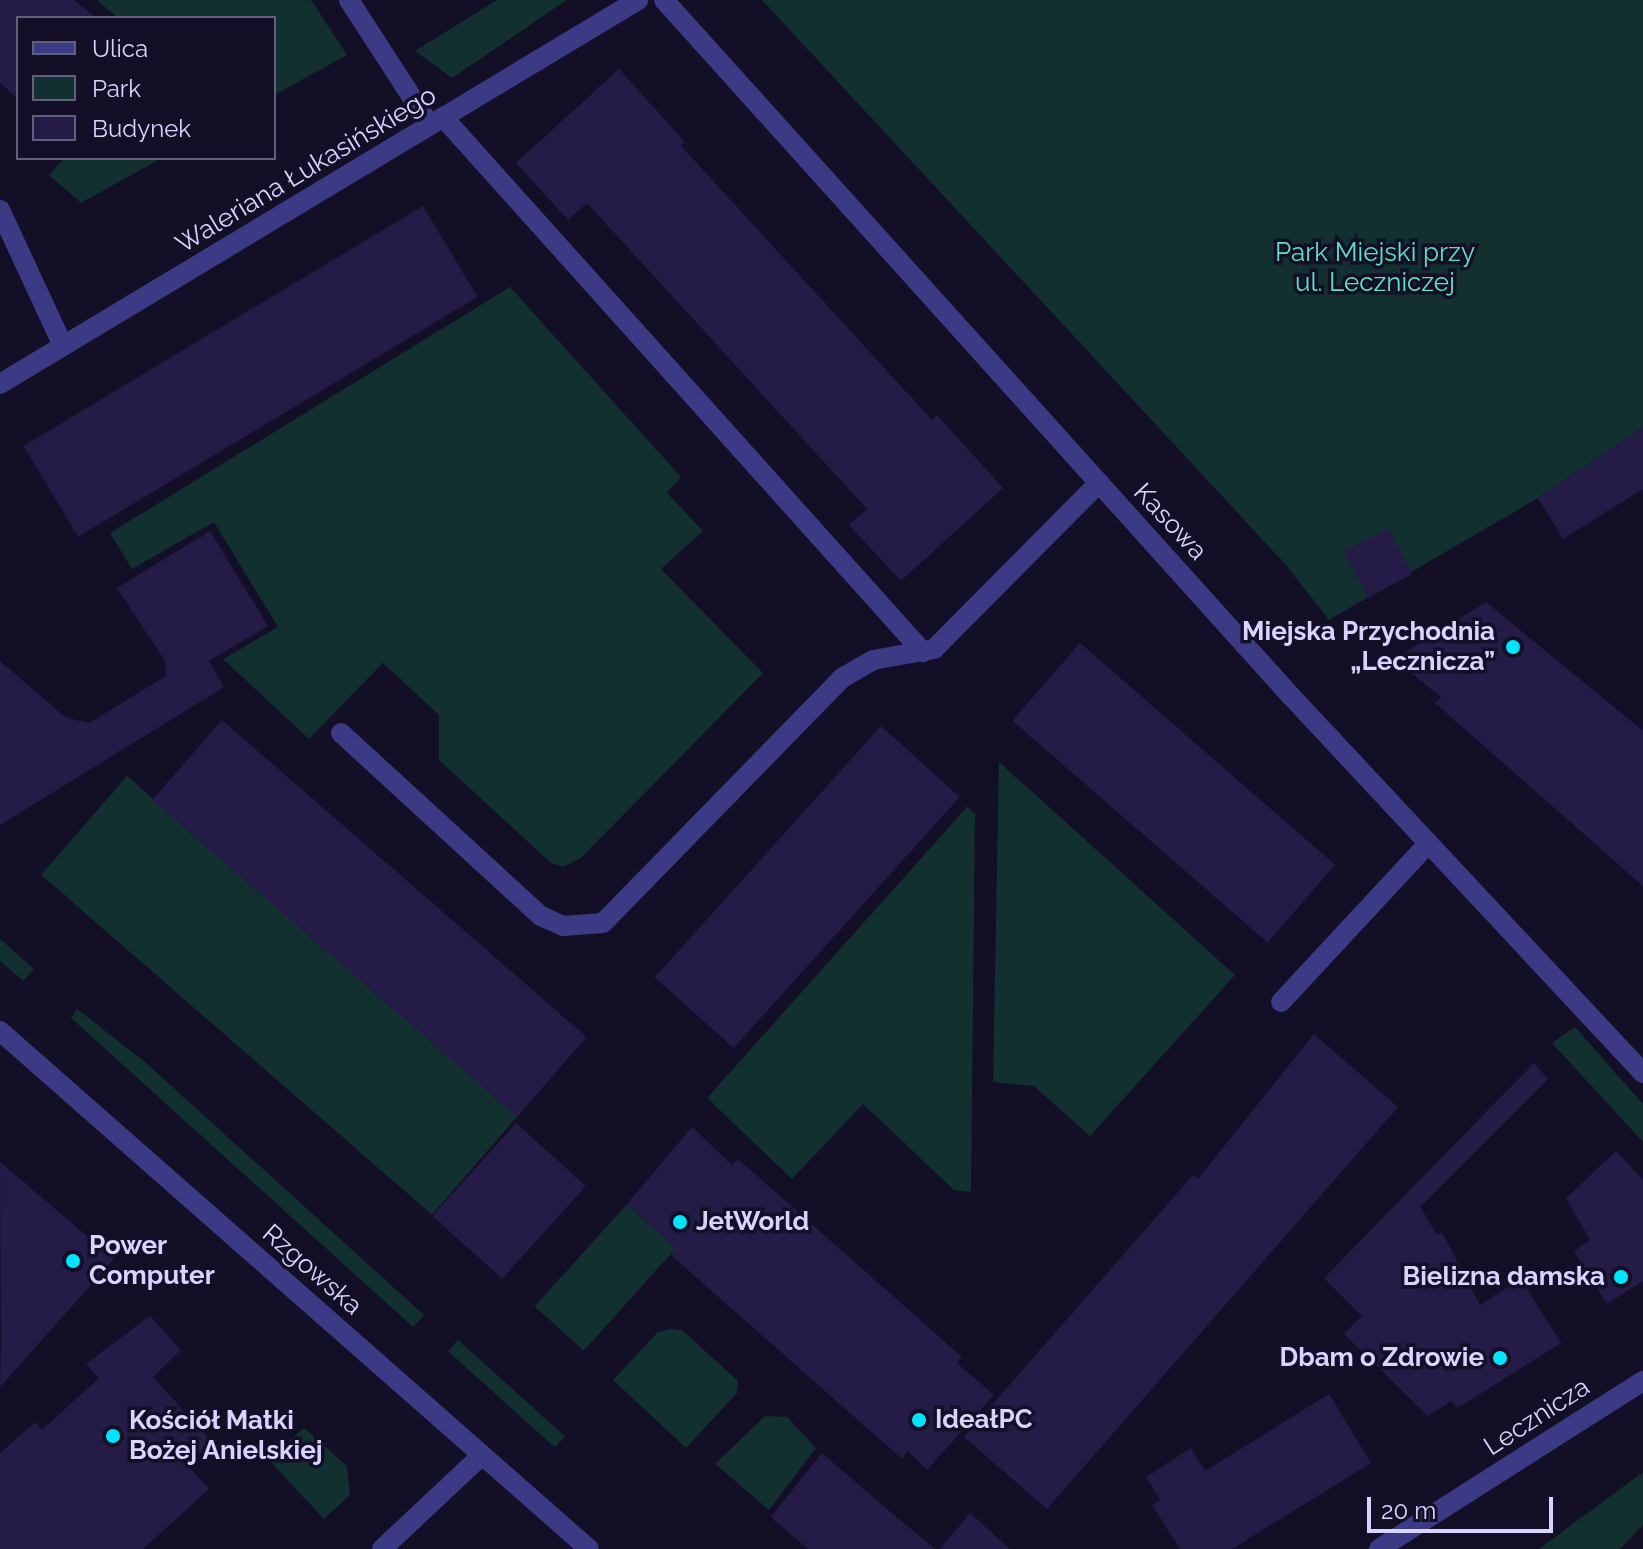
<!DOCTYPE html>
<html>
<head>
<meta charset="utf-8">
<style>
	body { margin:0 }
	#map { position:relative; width:1643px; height:1549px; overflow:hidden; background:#130f26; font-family:Raleway,sans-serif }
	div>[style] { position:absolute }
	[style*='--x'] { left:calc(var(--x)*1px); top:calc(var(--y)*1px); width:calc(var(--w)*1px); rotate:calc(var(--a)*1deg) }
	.green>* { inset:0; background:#12302f; transform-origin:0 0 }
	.building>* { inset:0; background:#241b47; transform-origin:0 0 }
	.service>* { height:20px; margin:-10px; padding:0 10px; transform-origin:10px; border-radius:10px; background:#3d3a85 }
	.minor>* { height:20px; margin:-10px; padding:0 10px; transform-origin:10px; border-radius:10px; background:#3d3a85 }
	.tertiary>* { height:20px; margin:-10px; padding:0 10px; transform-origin:10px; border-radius:10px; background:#3d3a85 }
	.dots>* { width:22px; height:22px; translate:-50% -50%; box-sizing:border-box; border:4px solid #130f26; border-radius:50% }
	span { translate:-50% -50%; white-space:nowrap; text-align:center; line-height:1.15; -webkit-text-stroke:7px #130f26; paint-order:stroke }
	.street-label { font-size:26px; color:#d9d4ff }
	.park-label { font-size:26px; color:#5fe0c0 }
	.poi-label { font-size:26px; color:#d9d4ff; font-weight:700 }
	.right { translate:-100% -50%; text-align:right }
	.left { translate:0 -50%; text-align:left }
	.legend { position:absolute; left:16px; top:16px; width:260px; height:144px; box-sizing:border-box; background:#130f26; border:2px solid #625e7d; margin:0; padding:10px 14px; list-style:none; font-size:24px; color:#d9d4ff }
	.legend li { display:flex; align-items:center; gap:16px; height:40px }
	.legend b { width:40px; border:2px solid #625e7d }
	.scale { position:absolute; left:1367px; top:1497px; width:186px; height:36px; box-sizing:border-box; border:4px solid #d9d4ff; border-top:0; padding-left:10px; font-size:24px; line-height:28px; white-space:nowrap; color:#d9d4ff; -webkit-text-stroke:6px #130f26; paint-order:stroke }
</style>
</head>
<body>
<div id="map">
	<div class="green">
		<i style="clip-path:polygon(97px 0,311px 0,347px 55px,274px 95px,274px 18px,118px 18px)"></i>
		<i style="clip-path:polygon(497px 0,567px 0,452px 78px,415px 51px)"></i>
		<i style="clip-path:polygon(762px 0,1643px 0,1643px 427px,1538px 498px,1329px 620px,1286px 565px)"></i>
		<i style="clip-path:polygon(64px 158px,162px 158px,81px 203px,49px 175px)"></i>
		<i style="clip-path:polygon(510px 287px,681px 477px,667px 493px,703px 531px,661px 569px,763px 673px,581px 858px,563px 867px,551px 863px,439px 760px,439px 715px,383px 663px,309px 739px,223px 659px,278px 627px,214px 522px,132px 569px,110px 533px)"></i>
		<i style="clip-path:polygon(999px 762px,1235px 975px,1090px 1136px,1034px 1086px,993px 1082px)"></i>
		<i style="left:127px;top:776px;width:518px;height:131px;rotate:41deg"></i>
		<i style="clip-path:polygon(967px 807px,975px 814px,971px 1192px,954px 1190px,863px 1104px,792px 1179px,707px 1098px)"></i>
		<i style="clip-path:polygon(0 939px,34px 969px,23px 981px,0 961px)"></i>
		<i style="clip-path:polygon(77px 1009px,145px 1062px,424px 1315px,413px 1327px,71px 1018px)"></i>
		<i style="clip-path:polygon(1575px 1027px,1643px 1104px,1643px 1142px,1552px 1043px)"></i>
		<i style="left:627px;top:1204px;width:66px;height:138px;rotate:42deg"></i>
		<i style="clip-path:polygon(670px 1329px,682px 1330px,738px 1381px,737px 1393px,686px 1448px,613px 1380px,658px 1332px)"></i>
		<i style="left:458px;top:1340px;width:144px;height:15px;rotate:42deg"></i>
		<i style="clip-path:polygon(765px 1416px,787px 1417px,816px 1448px,769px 1510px,715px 1464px)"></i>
		<i style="clip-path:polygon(304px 1428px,347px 1466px,350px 1495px,324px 1519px,267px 1458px)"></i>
		<i style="clip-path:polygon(1643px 1472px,1643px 1525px,1620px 1549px,1539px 1549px)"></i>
	</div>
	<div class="building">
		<i style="clip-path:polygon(0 0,74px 0,96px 18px,18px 18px,18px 99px,0 83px)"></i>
		<i style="clip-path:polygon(619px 69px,685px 142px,681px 146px,932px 420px,937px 415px,1003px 488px,901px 581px,849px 525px,867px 509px,587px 203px,568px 220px,516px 163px)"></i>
		<i style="left:423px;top:206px;width:106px;height:466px;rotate:59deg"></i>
		<i style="clip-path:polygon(1643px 427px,1643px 489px,1563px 539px,1538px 498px)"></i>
		<i style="left:1388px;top:528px;width:52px;height:50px;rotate:62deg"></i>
		<i style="clip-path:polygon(210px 531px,268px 626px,209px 661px,224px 687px,0 825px,0 661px,65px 717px,89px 723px,166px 676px,165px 661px,117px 588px)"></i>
		<i style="clip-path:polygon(1486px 602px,1643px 731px,1643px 886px,1435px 703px,1441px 697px,1394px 659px)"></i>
		<i style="left:1080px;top:643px;width:338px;height:103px;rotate:41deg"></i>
		<i style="left:222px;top:720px;width:483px;height:106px;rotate:41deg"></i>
		<i style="left:881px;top:726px;width:106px;height:338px;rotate:42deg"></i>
		<i style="clip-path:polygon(1314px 1034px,1398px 1107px,1047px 1509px,964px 1437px,1193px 1175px,1198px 1179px)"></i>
		<i style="clip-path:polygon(1534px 1063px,1548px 1079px,1420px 1207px,1437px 1235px,1442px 1232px,1480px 1305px,1521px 1279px,1561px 1343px,1458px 1408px,1451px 1401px,1428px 1416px,1344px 1334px,1362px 1316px,1324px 1278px)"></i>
		<i style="left:516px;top:1123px;width:94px;height:125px;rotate:42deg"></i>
		<i style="clip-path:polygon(692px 1127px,732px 1165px,738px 1159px,962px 1357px,957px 1363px,994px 1395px,927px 1470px,908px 1451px,902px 1459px,671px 1255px,676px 1248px,627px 1204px)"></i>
		<i style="clip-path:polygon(1616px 1151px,1643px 1180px,1643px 1281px,1607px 1304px,1574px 1251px,1590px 1240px,1566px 1198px)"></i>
		<i style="clip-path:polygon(0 1162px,114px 1259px,0 1387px,1px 1342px)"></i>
		<i style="clip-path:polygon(150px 1316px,181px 1350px,153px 1377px,212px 1442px,187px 1465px,209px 1489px,143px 1549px,0 1549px,0 1453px,35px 1422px,42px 1430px,99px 1378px,86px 1364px)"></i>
		<i style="clip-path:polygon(1329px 1394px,1371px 1463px,1232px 1549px,1180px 1549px,1152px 1505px,1160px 1500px,1146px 1477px,1191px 1448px,1205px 1471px)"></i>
		<i style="clip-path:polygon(822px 1453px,894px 1515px,935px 1549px,808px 1549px,771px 1517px)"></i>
		<i style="clip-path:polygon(970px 1513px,1010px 1549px,940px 1549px)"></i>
	</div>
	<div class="service">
		<i style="--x:349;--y:0;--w:149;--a:57.1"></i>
		<i style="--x:443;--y:117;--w:719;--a:48.1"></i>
		<i style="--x:0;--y:210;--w:150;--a:65.1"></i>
		<i style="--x:341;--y:733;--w:271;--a:42.5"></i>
		<i style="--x:541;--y:916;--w:24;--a:24"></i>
		<i style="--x:563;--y:926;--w:40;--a:-4.3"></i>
		<i style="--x:603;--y:923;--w:342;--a:-45.7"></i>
		<i style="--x:842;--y:678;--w:36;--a:-30"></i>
		<i style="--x:873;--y:660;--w:62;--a:-10.2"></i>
		<i style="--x:934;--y:649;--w:234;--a:-45.2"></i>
		<i style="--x:1281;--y:1002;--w:217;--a:-47.1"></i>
	</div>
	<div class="minor">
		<i style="--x:664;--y:0;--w:937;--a:47.99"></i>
		<i style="--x:1291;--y:696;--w:516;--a:46.96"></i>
		<i style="--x:0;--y:384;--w:745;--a:-31.04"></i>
		<i style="--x:382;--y:1549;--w:137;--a:-43.2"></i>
		<i style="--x:1379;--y:1549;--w:313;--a:-32.5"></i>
	</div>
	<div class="tertiary">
		<i style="--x:0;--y:1031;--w:784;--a:41.33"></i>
	</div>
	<div class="dots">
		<i style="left:1513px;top:647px;background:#00e5ff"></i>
		<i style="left:680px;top:1222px;background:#00e5ff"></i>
		<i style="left:73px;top:1261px;background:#00e5ff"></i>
		<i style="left:1621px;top:1277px;background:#00e5ff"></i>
		<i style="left:1500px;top:1358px;background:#00e5ff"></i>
		<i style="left:919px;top:1420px;background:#00e5ff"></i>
		<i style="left:113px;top:1436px;background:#00e5ff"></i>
	</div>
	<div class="street-label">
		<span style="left:306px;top:170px;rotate:-31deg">Waleriana Łukasińskiego</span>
		<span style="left:1170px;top:522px;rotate:47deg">Kasowa</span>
		<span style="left:312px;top:1270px;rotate:41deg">Rzgowska</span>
		<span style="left:1537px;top:1417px;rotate:-33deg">Lecznicza</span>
	</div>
	<div class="park-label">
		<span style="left:1375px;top:268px">Park Miejski przy<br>ul. Leczniczej</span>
	</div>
	<div class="poi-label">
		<span class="right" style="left:1495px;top:647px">Miejska Przychodnia<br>„Lecznicza”</span>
		<span class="left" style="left:696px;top:1222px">JetWorld</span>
		<span class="left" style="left:89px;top:1261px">Power<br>Computer</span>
		<span class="right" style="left:1605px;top:1277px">Bielizna damska</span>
		<span class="right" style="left:1484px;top:1358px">Dbam o Zdrowie</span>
		<span class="left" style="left:935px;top:1420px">IdeałPC</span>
		<span class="left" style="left:129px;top:1436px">Kościół Matki<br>Bożej Anielskiej</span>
	</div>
	<ul class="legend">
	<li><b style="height:10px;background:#3d3a85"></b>Ulica</li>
	<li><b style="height:22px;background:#12302f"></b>Park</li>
	<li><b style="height:22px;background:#241b47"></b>Budynek</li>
	</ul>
	<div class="scale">20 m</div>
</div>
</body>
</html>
